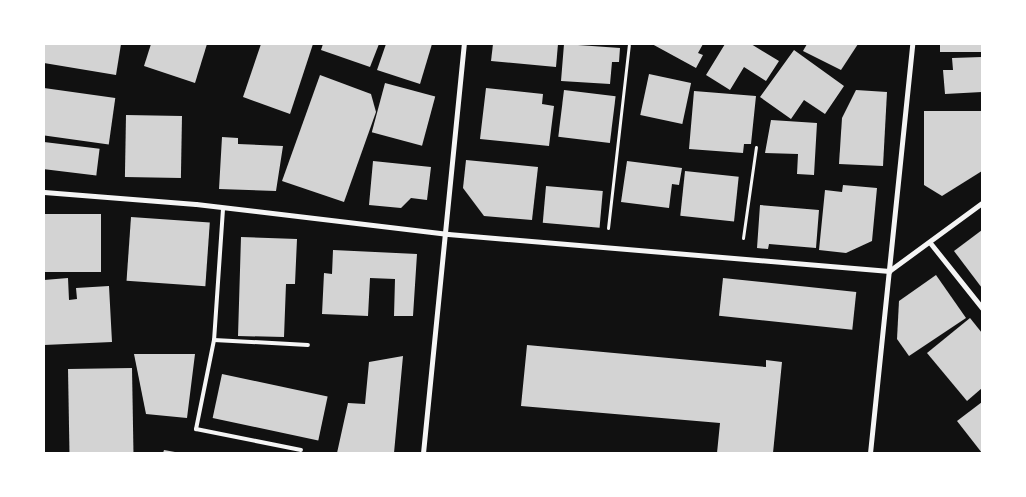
<!DOCTYPE html>
<html>
<head>
<meta charset="utf-8">
<style>
	body { margin:0 }
	#map { position:relative; width:1026px; height:497px; overflow:hidden; background:#111; font-family:Lato,sans-serif }
	div>[style] { position:absolute }
	[style*='--x'] { left:calc(var(--x)*1px); top:calc(var(--y)*1px); width:calc(var(--w)*1px); rotate:calc(var(--a)*1deg) }
	.building>* { inset:0; background:#d3d3d3; transform-origin:0 0 }
	.path>* { height:3px; margin:-1.5px; padding:0 1.5px; transform-origin:1.5px; border-radius:1.5px; background:#f5f5f5 }
	.service>* { height:4px; margin:-2px; padding:0 2px; transform-origin:2px; border-radius:2px; background:#f5f5f5 }
	.minor>* { height:5px; margin:-2.5px; padding:0 2.5px; transform-origin:2.5px; border-radius:2.5px; background:#f5f5f5 }
	span { translate:-50% -50%; white-space:nowrap; text-align:center; line-height:1.15; -webkit-text-stroke:4.5px #fff; paint-order:stroke }
	.frame { position:absolute; inset:0; border:45px solid #fff; pointer-events:none }
</style>
</head>
<body>
<div id="map">
	<div class="building">
		<i style="clip-path:polygon(44px 44px,121px 44px,116px 75px,44px 63px)"></i>
		<i style="clip-path:polygon(151px 44px,207px 44px,195px 83px,144px 66px)"></i>
		<i style="clip-path:polygon(261px 44px,313px 44px,290px 114px,243px 97px)"></i>
		<i style="clip-path:polygon(323px 44px,379px 44px,370px 67px,321px 50px)"></i>
		<i style="clip-path:polygon(386px 44px,432px 44px,420px 84px,377px 70px)"></i>
		<i style="clip-path:polygon(493px 44px,558px 44px,556px 67px,491px 61px)"></i>
		<i style="clip-path:polygon(564px 44px,620px 48px,619px 62px,612px 62px,610px 84px,561px 81px)"></i>
		<i style="clip-path:polygon(652px 44px,703px 44px,698px 53px,703px 55px,696px 68px)"></i>
		<i style="clip-path:polygon(725px 44px,751px 44px,779px 61px,766px 81px,744px 67px,730px 90px,706px 75px)"></i>
		<i style="clip-path:polygon(807px 44px,858px 44px,841px 70px,803px 51px)"></i>
		<i style="left:940px;top:44px;width:42px;height:8px"></i>
		<i style="clip-path:polygon(794px 50px,844px 86px,825px 114px,804px 100px,791px 119px,760px 97px)"></i>
		<i style="clip-path:polygon(982px 57px,982px 92px,945px 94px,943px 70px,953px 70px,952px 58px)"></i>
		<i style="left:649px;top:74px;width:43px;height:42px;rotate:12deg"></i>
		<i style="clip-path:polygon(320px 75px,371px 94px,376px 112px,344px 202px,282px 181px)"></i>
		<i style="left:385px;top:83px;width:52px;height:51px;rotate:15deg"></i>
		<i style="left:44px;top:88px;width:72px;height:47px;rotate:8deg"></i>
		<i style="clip-path:polygon(486px 88px,543px 94px,542px 104px,554px 106px,549px 146px,480px 139px)"></i>
		<i style="left:564px;top:90px;width:52px;height:47px;rotate:7deg"></i>
		<i style="clip-path:polygon(856px 90px,887px 92px,883px 166px,839px 164px,842px 118px)"></i>
		<i style="clip-path:polygon(694px 91px,756px 96px,751px 144px,744px 144px,743px 153px,689px 149px)"></i>
		<i style="clip-path:polygon(924px 111px,982px 111px,982px 171px,942px 196px,924px 185px)"></i>
		<i style="left:126px;top:115px;width:56px;height:62px;rotate:1deg"></i>
		<i style="clip-path:polygon(771px 120px,817px 123px,814px 175px,797px 174px,798px 154px,765px 153px)"></i>
		<i style="clip-path:polygon(222px 137px,238px 138px,238px 144px,283px 146px,276px 191px,219px 189px)"></i>
		<i style="left:44px;top:142px;width:56px;height:27px;rotate:7deg"></i>
		<i style="clip-path:polygon(466px 160px,538px 167px,532px 220px,484px 216px,463px 188px)"></i>
		<i style="clip-path:polygon(373px 161px,431px 167px,427px 200px,411px 198px,401px 208px,369px 205px)"></i>
		<i style="clip-path:polygon(627px 161px,682px 168px,679px 185px,672px 184px,669px 208px,621px 202px)"></i>
		<i style="left:685px;top:171px;width:54px;height:45px;rotate:6deg"></i>
		<i style="clip-path:polygon(843px 185px,877px 188px,872px 241px,846px 253px,819px 250px,825px 190px,842px 192px)"></i>
		<i style="left:546px;top:186px;width:57px;height:37px;rotate:5deg"></i>
		<i style="clip-path:polygon(760px 205px,819px 210px,816px 248px,769px 244px,768px 249px,757px 248px)"></i>
		<i style="left:44px;top:214px;width:57px;height:58px"></i>
		<i style="left:131px;top:217px;width:79px;height:64px;rotate:4deg"></i>
		<i style="clip-path:polygon(982px 230px,982px 288px,954px 251px)"></i>
		<i style="clip-path:polygon(241px 237px,297px 239px,295px 284px,286px 284px,284px 337px,238px 336px)"></i>
		<i style="clip-path:polygon(333px 250px,417px 254px,413px 316px,394px 316px,395px 279px,370px 278px,368px 316px,322px 314px,324px 273px,332px 274px)"></i>
		<i style="clip-path:polygon(936px 275px,966px 318px,909px 356px,897px 339px,899px 301px)"></i>
		<i style="clip-path:polygon(68px 278px,69px 300px,77px 299px,76px 288px,109px 286px,112px 342px,44px 345px,44px 280px)"></i>
		<i style="left:723px;top:278px;width:134px;height:38px;rotate:6deg"></i>
		<i style="clip-path:polygon(970px 318px,982px 333px,982px 388px,967px 401px,927px 353px)"></i>
		<i style="clip-path:polygon(527px 345px,766px 367px,766px 360px,782px 362px,773px 453px,717px 453px,720px 423px,521px 406px)"></i>
		<i style="clip-path:polygon(134px 354px,195px 354px,187px 418px,146px 414px)"></i>
		<i style="clip-path:polygon(403px 356px,394px 453px,337px 453px,348px 403px,365px 404px,369px 362px)"></i>
		<i style="left:132px;top:368px;width:85px;height:64px;rotate:89deg"></i>
		<i style="left:222px;top:374px;width:108px;height:45px;rotate:12deg"></i>
		<i style="clip-path:polygon(982px 402px,982px 453px,957px 421px)"></i>
		<i style="clip-path:polygon(164px 450px,175px 452px,175px 453px,163px 453px)"></i>
	</div>
	<div class="path">
		<i style="--x:608;--y:228;--w:184;--a:-83.5"></i>
		<i style="--x:743;--y:238;--w:92;--a:-81.9"></i>
	</div>
	<div class="service">
		<i style="--x:223;--y:209;--w:131;--a:93.9"></i>
		<i style="--x:214;--y:340;--w:91;--a:101.4"></i>
		<i style="--x:196;--y:429;--w:107;--a:11.3"></i>
		<i style="--x:214;--y:340;--w:94;--a:3"></i>
	</div>
	<div class="minor">
		<i style="--x:44;--y:192;--w:152;--a:4.5"></i>
		<i style="--x:196;--y:204;--w:254;--a:6.8"></i>
		<i style="--x:448;--y:234;--w:443;--a:4.8"></i>
		<i style="--x:889;--y:271;--w:115;--a:-36.2"></i>
		<i style="--x:931;--y:244;--w:82;--a:51.4"></i>
		<i style="--x:423;--y:453;--w:411;--a:-84.3"></i>
		<i style="--x:870;--y:453;--w:411;--a:-84.1"></i>
	</div>
	<div class="frame"></div>
</div>
</body>
</html>
